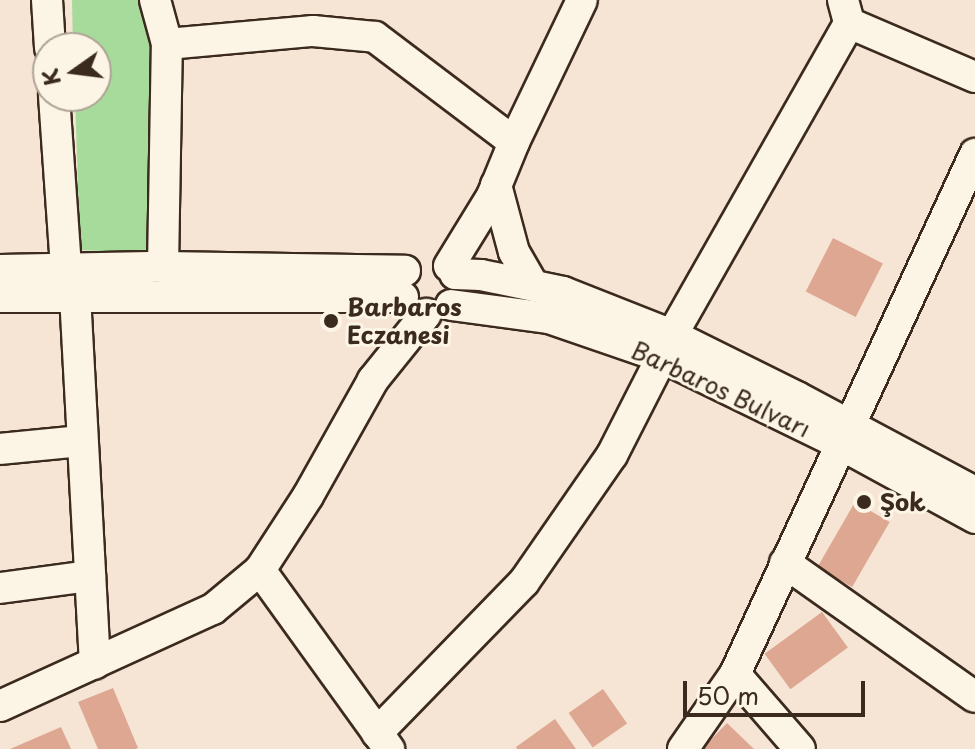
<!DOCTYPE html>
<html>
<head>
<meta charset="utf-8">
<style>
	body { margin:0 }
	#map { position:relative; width:975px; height:749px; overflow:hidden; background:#f6e5d4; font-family:"Playpen Sans",sans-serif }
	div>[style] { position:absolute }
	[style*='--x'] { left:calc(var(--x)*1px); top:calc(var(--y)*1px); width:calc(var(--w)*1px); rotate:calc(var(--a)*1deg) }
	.green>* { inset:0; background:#a7db9c }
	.building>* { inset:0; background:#dda792; transform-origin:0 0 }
	.roads { filter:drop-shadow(2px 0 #3b2a1e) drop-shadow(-2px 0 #3b2a1e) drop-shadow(0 2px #3b2a1e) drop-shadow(0 -2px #3b2a1e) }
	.minor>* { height:30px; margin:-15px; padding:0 15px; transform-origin:15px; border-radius:15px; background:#fcf5e5 }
	.dots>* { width:22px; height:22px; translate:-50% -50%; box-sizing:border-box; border:4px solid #fcf5e5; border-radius:50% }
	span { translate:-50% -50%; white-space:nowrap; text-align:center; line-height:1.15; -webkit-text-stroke:6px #fcf5e5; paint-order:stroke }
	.poi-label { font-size:24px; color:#3b2a1e; font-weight:700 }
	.left { translate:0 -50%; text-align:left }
	.street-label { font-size:24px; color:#3b2a1e }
	.north { position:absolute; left:32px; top:32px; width:80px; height:80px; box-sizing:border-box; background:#fcf5e5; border:2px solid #afa495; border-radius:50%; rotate:256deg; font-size:22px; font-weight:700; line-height:32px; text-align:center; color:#3b2a1e }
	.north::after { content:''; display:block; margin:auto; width:28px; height:36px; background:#3b2a1e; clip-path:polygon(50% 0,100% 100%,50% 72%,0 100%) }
	.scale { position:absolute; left:683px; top:681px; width:182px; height:36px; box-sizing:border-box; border:4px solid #3b2a1e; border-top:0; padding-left:10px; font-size:24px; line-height:28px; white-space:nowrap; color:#3b2a1e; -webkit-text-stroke:6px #fcf5e5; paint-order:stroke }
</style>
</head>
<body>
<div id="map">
	<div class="green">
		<i style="clip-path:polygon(72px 0,149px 0,167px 44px,163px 254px,80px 250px,75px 96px,96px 96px,96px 48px,73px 48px)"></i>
	</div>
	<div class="building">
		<i style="left:833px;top:238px;width:56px;height:60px;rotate:27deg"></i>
		<i style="left:855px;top:502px;width:40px;height:75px;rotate:30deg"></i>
		<i style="left:822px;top:612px;width:44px;height:71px;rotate:54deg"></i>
		<i style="clip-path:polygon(113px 688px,138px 748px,135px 749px,98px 749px,78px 702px)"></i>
		<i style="left:603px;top:689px;width:42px;height:42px;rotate:55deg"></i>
		<i style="clip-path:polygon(555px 719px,576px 749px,517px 749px,516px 747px)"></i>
		<i style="clip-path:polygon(727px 723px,754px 749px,702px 749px)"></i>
		<i style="clip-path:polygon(61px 727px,71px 749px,10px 749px)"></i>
	</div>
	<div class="roads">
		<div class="minor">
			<i style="--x:47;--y:0;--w:48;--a:86.4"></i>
			<i style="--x:155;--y:0;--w:46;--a:74.7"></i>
			<i style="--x:167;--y:44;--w:147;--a:-5.1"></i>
			<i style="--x:313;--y:31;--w:62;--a:5.5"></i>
			<i style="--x:375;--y:37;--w:174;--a:37.1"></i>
			<i style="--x:843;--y:0;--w:24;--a:75"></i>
			<i style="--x:849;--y:23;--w:137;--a:23.2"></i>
			<i style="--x:54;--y:96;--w:173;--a:86"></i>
			<i style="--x:496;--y:185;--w:69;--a:75"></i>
			<i style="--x:514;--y:252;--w:39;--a:60"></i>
			<i style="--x:449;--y:266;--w:82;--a:-58.4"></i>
			<i style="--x:492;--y:196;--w:58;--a:-67.8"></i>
			<i style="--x:514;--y:142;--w:157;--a:-64.4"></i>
			<i style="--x:163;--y:267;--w:223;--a:-89"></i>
			<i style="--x:0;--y:270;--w:163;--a:-1.1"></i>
			<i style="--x:163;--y:267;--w:242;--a:0.9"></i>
			<i style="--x:455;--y:274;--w:26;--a:2"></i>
			<i style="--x:481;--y:275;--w:84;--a:11.7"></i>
			<i style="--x:563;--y:292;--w:117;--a:21.5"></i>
			<i style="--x:672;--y:335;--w:140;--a:26.4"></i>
			<i style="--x:797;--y:397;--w:202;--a:28.1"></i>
			<i style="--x:75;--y:295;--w:369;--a:86.9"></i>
			<i style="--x:0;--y:297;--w:403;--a:0"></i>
			<i style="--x:451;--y:305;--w:99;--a:7.6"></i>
			<i style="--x:549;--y:318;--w:120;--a:19"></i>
			<i style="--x:662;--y:357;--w:198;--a:26"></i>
			<i style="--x:840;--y:444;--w:154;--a:28.7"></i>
			<i style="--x:672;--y:335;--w:359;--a:-60.4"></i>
			<i style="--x:0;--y:449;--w:82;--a:-5.6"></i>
			<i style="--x:785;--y:563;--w:232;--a:35.2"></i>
			<i style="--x:260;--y:570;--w:221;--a:54.2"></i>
			<i style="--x:0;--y:588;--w:91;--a:-7.6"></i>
			<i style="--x:735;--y:674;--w:99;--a:49.1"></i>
			<i style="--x:0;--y:706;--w:234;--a:-24.5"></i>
			<i style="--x:213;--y:609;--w:61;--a:-39.7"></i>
			<i style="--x:260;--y:570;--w:88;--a:-57"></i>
			<i style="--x:308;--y:496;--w:133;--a:-60.7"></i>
			<i style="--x:373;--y:380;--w:85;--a:-51.2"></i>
			<i style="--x:377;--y:733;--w:211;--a:-45.8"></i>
			<i style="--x:524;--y:582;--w:155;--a:-55.3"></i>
			<i style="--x:612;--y:455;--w:110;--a:-63"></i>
			<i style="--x:683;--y:749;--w:91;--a:-55.3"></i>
			<i style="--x:735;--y:674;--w:573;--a:-65.22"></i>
		</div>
	</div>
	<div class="dots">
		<i style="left:331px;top:321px;background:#3b2a1e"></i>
		<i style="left:864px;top:502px;background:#3b2a1e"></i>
	</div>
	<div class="poi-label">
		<span class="left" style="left:347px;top:321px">Barbaros<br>Eczanesi</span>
		<span class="left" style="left:880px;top:502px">Şok</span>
	</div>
	<div class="street-label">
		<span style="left:721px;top:389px;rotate:25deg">Barbaros Bulvarı</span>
	</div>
	<div class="north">K</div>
	<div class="scale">50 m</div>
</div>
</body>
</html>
